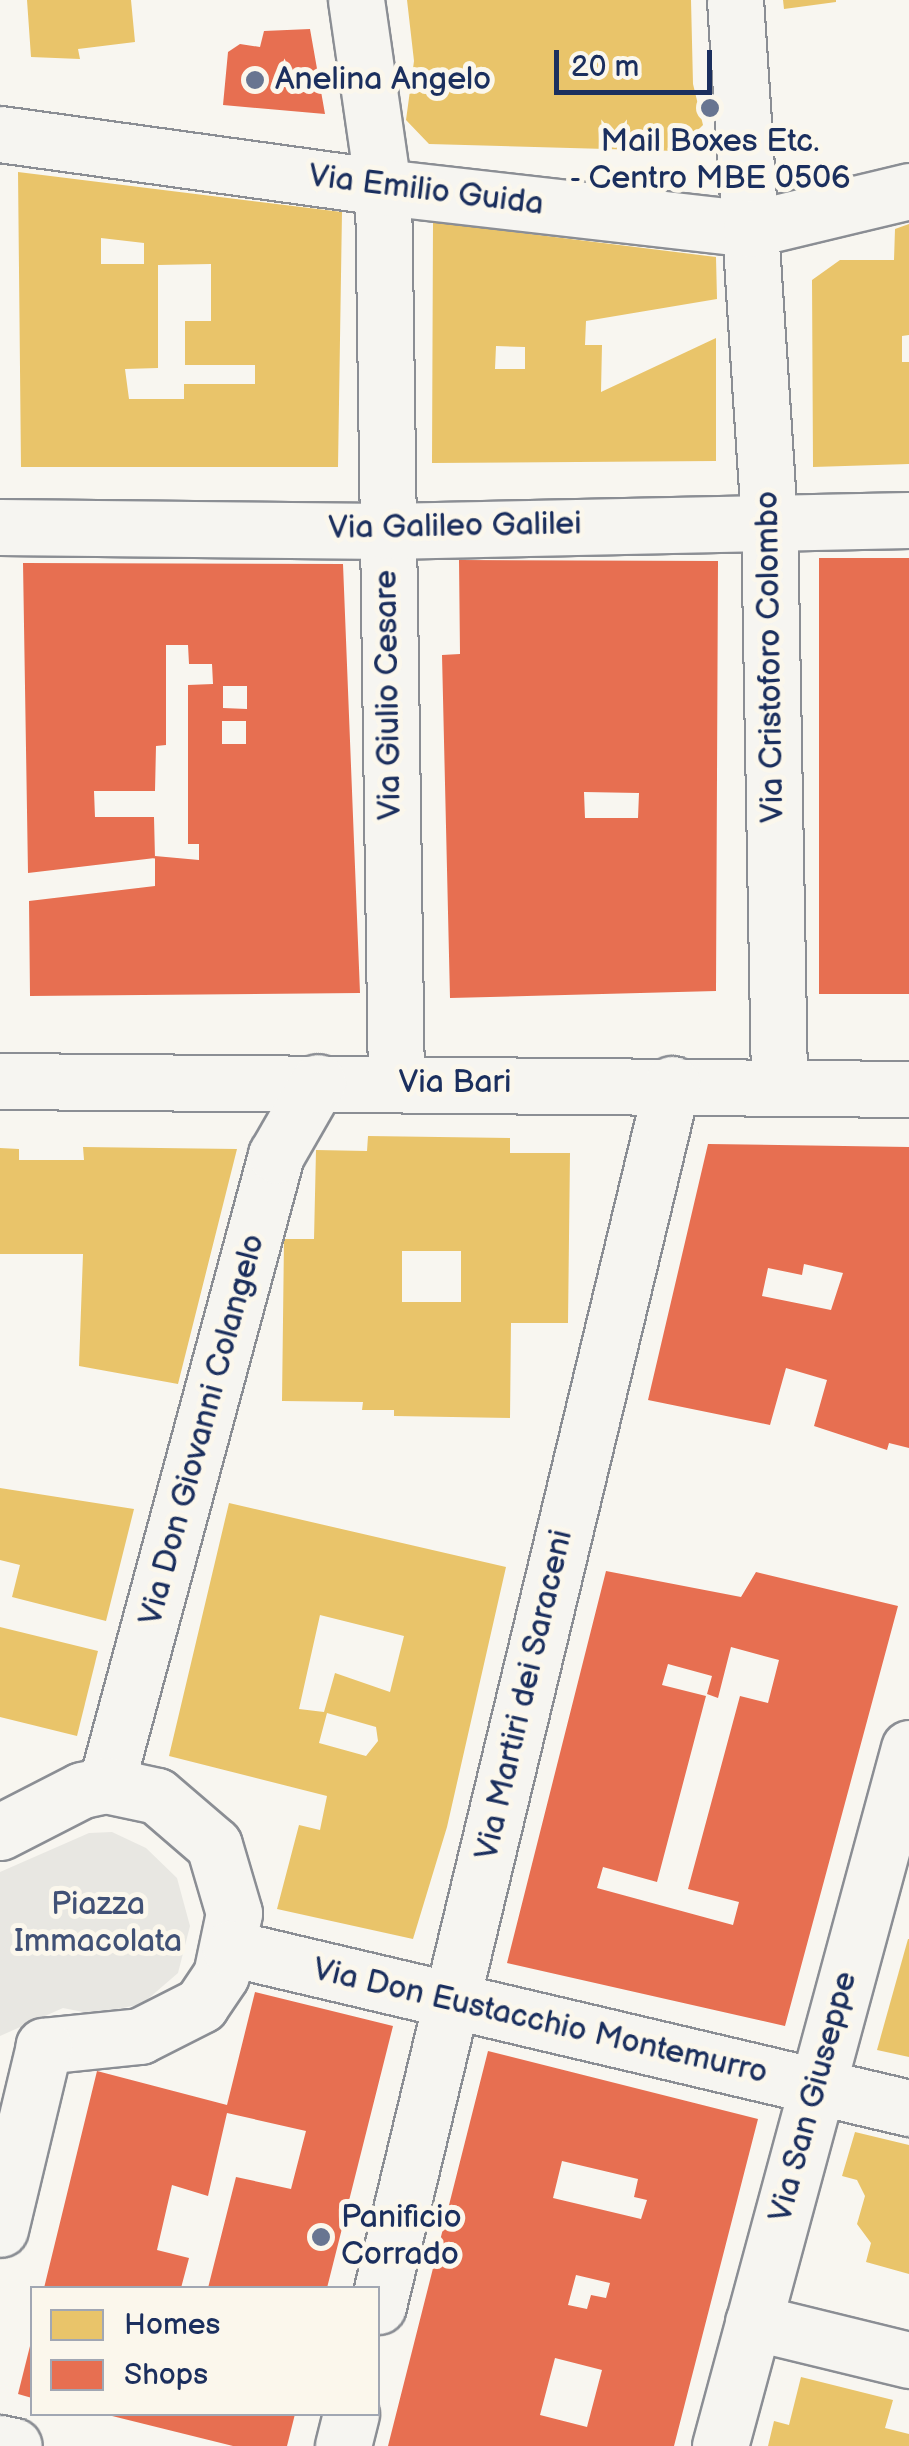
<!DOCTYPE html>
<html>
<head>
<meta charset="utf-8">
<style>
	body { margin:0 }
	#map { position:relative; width:909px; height:2446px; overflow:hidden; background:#f8f6f0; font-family:"Balsamiq Sans",sans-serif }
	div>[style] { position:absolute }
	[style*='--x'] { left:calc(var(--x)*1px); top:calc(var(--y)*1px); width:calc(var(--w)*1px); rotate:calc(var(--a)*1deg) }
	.green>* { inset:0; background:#e8e7e2 }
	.homes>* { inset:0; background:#e9c46a }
	.shops>* { inset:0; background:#e76f51; transform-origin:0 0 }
	.roads { filter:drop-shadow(2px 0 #8b8e94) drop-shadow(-2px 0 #8b8e94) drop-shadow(0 2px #8b8e94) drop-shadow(0 -2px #8b8e94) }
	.minor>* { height:55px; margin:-27.5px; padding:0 27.5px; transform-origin:27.5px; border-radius:27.5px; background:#f6f5f1 }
	.dots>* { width:28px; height:28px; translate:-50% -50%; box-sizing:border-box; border:5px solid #fbf7ec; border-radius:50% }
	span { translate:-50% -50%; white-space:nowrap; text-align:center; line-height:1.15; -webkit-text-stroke:10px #fbf7ec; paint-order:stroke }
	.poi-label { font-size:32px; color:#1b2f5e }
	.left { translate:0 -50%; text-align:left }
	.street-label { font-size:32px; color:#1b2f5e }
	.park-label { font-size:32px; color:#415176 }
	.legend { position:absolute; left:30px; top:2286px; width:350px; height:130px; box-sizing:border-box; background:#fbf7ec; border:2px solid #a1a7b3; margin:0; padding:12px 18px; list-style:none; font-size:30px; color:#1b2f5e }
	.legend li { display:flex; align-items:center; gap:20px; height:50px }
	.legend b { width:50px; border:2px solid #a1a7b3 }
	.scale { position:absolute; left:554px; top:50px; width:158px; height:45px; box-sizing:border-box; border:5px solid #1b2f5e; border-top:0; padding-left:12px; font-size:30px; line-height:35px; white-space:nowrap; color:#1b2f5e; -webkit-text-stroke:8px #fbf7ec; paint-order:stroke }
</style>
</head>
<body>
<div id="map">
	<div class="green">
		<i style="clip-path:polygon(112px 1832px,146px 1848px,177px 1878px,190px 1926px,178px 1973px,142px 2004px,93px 2014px,63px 2008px,0 2036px,0 1872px,89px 1833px)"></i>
	</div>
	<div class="homes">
		<i style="clip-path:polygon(27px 0,131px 0,135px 42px,78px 49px,80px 59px,31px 57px)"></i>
		<i style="clip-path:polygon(407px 0,691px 0,693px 84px,703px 125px,677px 151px,429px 144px,406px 120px,414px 61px)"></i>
		<i style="clip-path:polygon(783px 0,836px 0,836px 2px,784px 9px)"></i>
		<i style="clip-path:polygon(evenodd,18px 172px,342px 212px,338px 467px,21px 467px,18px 172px,101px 238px,144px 243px,144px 264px,101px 264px,101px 238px,18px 172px,211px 264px,211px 321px,185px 321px,185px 365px,255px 365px,255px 384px,184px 384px,184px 399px,129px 399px,125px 369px,158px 368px,158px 265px,211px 264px)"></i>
		<i style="clip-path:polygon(evenodd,433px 222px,716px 257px,717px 299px,586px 321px,585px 345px,602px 345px,601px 392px,716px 338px,716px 461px,432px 463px,433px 222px,496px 346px,525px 347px,525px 369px,495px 369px,496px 346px)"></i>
		<i style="clip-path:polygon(909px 224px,909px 335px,902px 336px,902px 362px,909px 362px,909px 464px,813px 467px,812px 280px,840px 260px,894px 260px,895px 229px)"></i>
		<i style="clip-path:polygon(evenodd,368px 1136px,510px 1138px,510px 1153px,570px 1153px,568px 1323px,511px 1323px,510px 1418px,394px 1416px,394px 1410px,362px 1410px,363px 1402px,282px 1401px,284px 1239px,314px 1239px,316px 1150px,367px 1151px,368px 1136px,402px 1251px,461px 1251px,461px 1302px,402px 1302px,402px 1251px)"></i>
		<i style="clip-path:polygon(83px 1147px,237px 1149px,178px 1384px,79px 1366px,83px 1254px,0 1254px,0 1148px,19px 1149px,19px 1160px,84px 1160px)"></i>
		<i style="clip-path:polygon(0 1488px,134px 1509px,106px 1621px,12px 1597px,20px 1565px,0 1560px)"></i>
		<i style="clip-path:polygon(evenodd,229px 1503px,506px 1567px,447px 1827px,413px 1939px,277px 1909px,299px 1825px,320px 1830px,327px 1796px,169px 1756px,229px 1503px,320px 1615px,404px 1636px,390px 1692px,335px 1673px,324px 1712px,299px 1709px,320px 1615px,229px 1503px,327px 1713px,376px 1727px,378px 1741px,366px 1756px,319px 1743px,327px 1713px)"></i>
		<i style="clip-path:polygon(0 1627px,98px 1651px,77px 1736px,0 1717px)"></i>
		<i style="clip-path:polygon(908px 1939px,909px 1939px,909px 2057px,877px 2050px)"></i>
		<i style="clip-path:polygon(855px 2132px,909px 2145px,909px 2274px,866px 2262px,871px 2243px,857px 2224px,865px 2196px,857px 2180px,842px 2176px)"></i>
		<i style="clip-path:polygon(801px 2377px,893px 2400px,885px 2428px,909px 2434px,909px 2446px,768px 2446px,774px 2421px,789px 2425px)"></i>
	</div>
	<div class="shops">
		<i style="clip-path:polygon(310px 29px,325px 114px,223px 105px,228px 52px,240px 44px,260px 47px,264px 31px)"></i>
		<i style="left:909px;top:558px;width:436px;height:90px;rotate:90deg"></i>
		<i style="clip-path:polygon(evenodd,459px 560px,718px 561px,716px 991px,450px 998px,442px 655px,460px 654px,459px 560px,584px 792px,639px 793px,638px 818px,585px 818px,584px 792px)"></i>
		<i style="clip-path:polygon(evenodd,23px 563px,343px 564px,360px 993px,30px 996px,29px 901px,155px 886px,155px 856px,199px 860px,199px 844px,188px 844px,188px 685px,213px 684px,212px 664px,189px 664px,188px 645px,166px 645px,166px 745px,156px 746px,155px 791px,94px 791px,95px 817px,154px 817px,155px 858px,28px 873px,23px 563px,223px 686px,247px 686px,247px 709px,223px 708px,223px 686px,23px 563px,222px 721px,246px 721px,246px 744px,222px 744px,222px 721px)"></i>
		<i style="clip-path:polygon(evenodd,708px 1144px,909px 1147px,909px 1448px,889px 1443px,887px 1450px,814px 1426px,827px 1380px,786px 1368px,770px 1425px,648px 1400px,708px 1144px,804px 1264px,843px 1273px,831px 1310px,762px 1296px,768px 1268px,802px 1275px,804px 1264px)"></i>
		<i style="clip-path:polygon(evenodd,606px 1571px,741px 1597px,756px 1572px,898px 1606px,785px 2026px,507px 1963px,606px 1571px,731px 1647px,779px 1660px,768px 1703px,740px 1696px,688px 1889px,739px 1902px,733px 1925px,597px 1888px,603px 1867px,657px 1882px,706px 1696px,662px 1685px,668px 1664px,712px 1676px,707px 1694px,718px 1698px,731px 1647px)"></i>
		<i style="clip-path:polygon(255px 1992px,393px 2026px,327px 2288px,208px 2288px,236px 2177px,291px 2189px,306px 2131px,227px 2113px,208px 2196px,172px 2185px,157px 2250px,189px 2258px,181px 2288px,44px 2288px,97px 2071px,227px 2105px)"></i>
		<i style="clip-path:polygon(evenodd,488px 2051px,758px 2119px,674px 2446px,388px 2446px,488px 2051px,562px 2161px,638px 2179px,634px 2197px,647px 2200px,641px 2219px,553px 2198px,562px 2161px,488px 2051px,576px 2275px,610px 2283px,606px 2298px,591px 2295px,587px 2309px,568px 2305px,576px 2275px,488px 2051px,555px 2358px,602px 2370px,587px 2427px,540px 2415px,555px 2358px)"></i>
		<i style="clip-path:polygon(31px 2342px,32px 2342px,32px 2398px,18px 2394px)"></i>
		<i style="clip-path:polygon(104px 2414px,295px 2414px,287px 2446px,233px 2446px)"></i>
	</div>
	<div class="roads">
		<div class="minor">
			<i style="--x:356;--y:0;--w:189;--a:81.8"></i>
			<i style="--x:383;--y:187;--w:896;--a:89.17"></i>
			<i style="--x:735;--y:0;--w:521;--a:86.26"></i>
			<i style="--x:769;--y:520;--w:564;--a:88.98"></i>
			<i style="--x:0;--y:134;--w:387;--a:7.9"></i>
			<i style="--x:383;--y:187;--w:370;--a:6.5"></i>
			<i style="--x:751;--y:229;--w:163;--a:-13.5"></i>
			<i style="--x:0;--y:527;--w:387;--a:0.6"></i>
			<i style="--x:387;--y:531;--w:522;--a:-1.21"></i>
			<i style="--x:0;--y:1081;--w:909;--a:0.5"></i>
			<i style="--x:106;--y:1785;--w:653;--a:-74.9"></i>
			<i style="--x:276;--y:1155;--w:84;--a:-60.1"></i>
			<i style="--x:0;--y:1832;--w:92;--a:-27.1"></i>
			<i style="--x:82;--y:1790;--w:25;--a:-12"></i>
			<i style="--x:106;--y:1785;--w:52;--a:12.2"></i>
			<i style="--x:157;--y:1796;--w:75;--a:40.7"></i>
			<i style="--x:214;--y:1845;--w:71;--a:73.6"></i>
			<i style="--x:234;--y:1913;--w:63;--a:101.8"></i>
			<i style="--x:221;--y:1975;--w:36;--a:124"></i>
			<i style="--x:201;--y:2005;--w:68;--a:153.1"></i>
			<i style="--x:140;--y:2036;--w:97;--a:174.1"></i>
			<i style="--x:44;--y:2046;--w:188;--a:103.5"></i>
			<i style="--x:230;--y:1948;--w:698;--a:13.26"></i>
			<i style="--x:378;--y:2306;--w:1257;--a:-76.47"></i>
			<i style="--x:753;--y:2322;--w:161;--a:13.7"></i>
			<i style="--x:0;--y:2443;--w:14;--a:12"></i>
			<i style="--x:343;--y:2446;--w:33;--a:-76"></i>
			<i style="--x:720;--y:2446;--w:723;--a:-74.85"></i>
		</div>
	</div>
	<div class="dots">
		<i style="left:255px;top:80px;background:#687591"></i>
		<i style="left:710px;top:108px;background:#687591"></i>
		<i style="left:321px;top:2237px;background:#687591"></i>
	</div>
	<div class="poi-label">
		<span class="left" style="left:275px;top:80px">Anelina Angelo</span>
		<span style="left:710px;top:161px">Mail Boxes Etc.<br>- Centro MBE 0506</span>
		<span class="left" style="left:341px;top:2237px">Panificio<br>Corrado</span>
	</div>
	<div class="street-label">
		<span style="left:426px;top:191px;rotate:7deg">Via Emilio Guida</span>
		<span style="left:455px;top:527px;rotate:-1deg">Via Galileo Galilei</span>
		<span style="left:771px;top:657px;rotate:-91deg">Via Cristoforo Colombo</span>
		<span style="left:389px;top:695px;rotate:-91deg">Via Giulio Cesare</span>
		<span style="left:455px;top:1083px">Via Bari</span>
		<span style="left:203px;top:1430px;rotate:-75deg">Via Don Giovanni Colangelo</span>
		<span style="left:525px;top:1695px;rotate:-77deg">Via Martiri dei Saraceni</span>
		<span style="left:540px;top:2022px;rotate:13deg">Via Don Eustacchio Montemurro</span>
		<span style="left:814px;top:2097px;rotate:-75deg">Via San Giuseppe</span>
	</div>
	<div class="park-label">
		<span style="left:98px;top:1924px">Piazza<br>Immacolata</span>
	</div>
	<ul class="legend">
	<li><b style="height:28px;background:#e9c46a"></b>Homes</li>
	<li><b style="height:28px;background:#e76f51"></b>Shops</li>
	</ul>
	<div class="scale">20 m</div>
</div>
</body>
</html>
